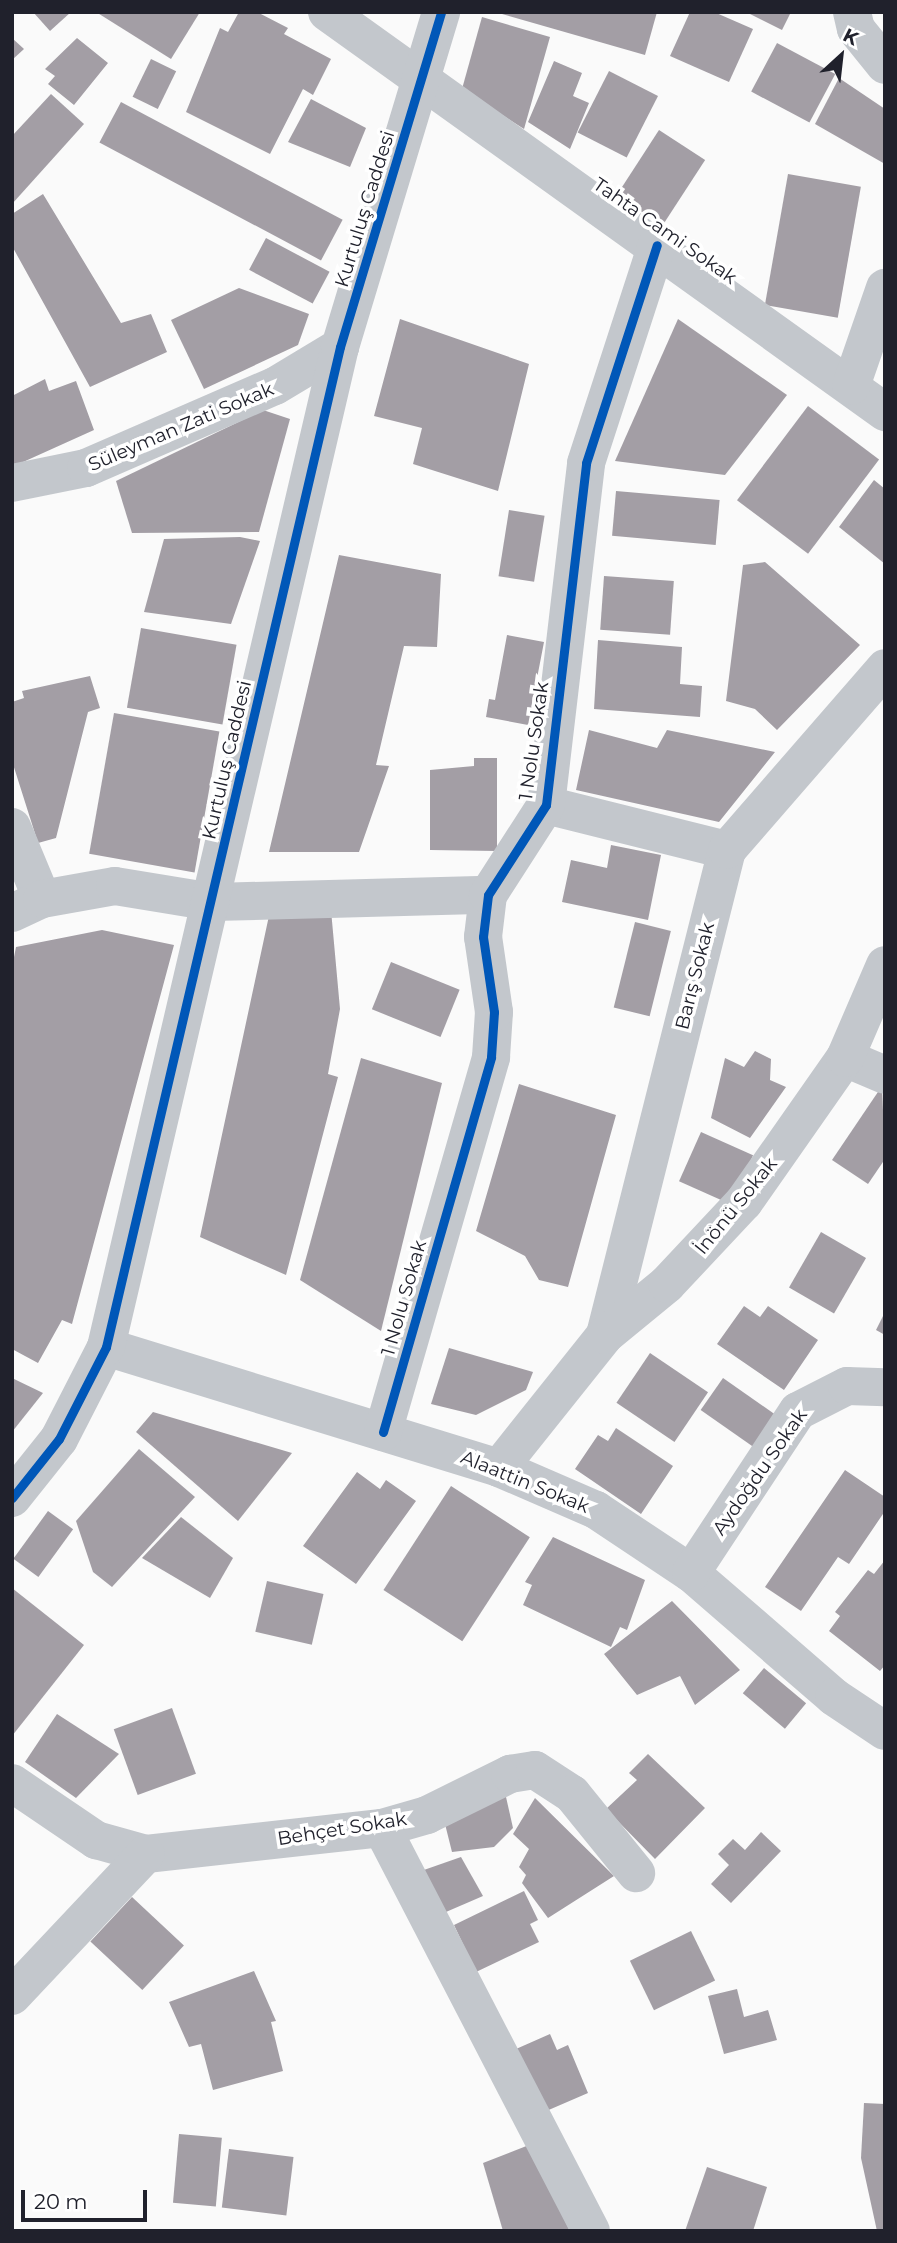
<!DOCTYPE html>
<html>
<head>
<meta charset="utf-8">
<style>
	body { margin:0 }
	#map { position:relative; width:897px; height:2243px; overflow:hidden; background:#fafafa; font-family:Montserrat,sans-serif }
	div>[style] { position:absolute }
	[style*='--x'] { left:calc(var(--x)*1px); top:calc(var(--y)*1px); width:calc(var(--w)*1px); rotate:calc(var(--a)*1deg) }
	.building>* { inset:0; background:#a39ea5; transform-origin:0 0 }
	.minor>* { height:38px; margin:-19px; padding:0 19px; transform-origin:19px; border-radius:19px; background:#c3c7cc }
	.cycleway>* { height:9px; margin:-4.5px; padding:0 4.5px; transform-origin:4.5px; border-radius:4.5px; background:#0057b8 }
	span { translate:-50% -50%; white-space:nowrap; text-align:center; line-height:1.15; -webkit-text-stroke:7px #fff; paint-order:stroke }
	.street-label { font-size:19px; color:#20212c }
	.frame { position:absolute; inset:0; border:14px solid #20212c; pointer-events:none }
	.north { position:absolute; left:806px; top:21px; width:70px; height:70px; -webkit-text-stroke:5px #fff; paint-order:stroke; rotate:27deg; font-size:19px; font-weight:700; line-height:28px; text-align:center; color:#20212c }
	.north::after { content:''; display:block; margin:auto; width:24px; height:32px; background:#20212c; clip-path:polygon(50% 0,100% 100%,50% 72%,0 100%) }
	.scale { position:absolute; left:21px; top:2190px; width:126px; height:32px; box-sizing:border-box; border:4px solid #20212c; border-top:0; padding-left:9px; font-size:21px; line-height:24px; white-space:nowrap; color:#20212c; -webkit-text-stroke:5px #fff; paint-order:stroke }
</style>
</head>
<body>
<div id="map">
	<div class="building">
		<i style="clip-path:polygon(33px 12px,71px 12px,50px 31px)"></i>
		<i style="clip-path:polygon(96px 12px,200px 12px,171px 59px)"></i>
		<i style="clip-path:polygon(239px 12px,257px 12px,288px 28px,284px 34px,331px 59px,313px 95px,303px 89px,270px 154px,186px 112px,220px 28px,228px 32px)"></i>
		<i style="clip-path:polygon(495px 12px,657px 12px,645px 55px)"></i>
		<i style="clip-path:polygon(690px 12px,714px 12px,753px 29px,729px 82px,670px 56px)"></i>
		<i style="clip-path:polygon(746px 12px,791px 12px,782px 30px)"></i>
		<i style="clip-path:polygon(482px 17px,550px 37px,524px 129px,462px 89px)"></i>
		<i style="clip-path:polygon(12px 38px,24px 49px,12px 60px)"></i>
		<i style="clip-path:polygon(77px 38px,108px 63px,74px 105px,48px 84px,55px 76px,45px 69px)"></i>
		<i style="left:777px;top:43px;width:66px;height:55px;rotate:28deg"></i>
		<i style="left:151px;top:59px;width:28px;height:42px;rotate:26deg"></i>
		<i style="clip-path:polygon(554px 61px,582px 73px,573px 96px,589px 103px,570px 149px,528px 122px)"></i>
		<i style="left:609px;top:71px;width:55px;height:69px;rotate:27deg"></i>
		<i style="clip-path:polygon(839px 78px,885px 109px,885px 164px,815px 124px)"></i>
		<i style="clip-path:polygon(51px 94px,84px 124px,12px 204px,12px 136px)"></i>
		<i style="clip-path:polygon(311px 99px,366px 128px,350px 167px,288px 142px)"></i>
		<i style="left:121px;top:102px;width:251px;height:46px;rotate:28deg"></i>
		<i style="left:659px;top:130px;width:55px;height:78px;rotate:33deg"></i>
		<i style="left:788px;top:174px;width:74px;height:133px;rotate:10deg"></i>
		<i style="clip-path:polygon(43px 194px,121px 323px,151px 314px,167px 352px,90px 387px,12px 246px,12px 214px)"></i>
		<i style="left:266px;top:238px;width:72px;height:36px;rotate:28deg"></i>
		<i style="clip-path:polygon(239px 288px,309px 314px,298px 345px,204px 389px,171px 320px)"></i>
		<i style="clip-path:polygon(400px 319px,529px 364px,498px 491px,413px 464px,422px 428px,374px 416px)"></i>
		<i style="clip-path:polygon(678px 319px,787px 395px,725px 475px,615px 461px)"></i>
		<i style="clip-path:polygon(45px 379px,49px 391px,76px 381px,94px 430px,12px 467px,12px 396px)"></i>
		<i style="left:808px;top:406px;width:89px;height:118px;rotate:37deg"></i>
		<i style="clip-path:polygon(263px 410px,290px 419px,259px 532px,132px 533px,116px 481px)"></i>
		<i style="clip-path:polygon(874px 480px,885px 489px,885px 564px,839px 527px)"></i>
		<i style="left:616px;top:491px;width:104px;height:45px;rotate:5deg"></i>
		<i style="left:509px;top:510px;width:36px;height:67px;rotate:9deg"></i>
		<i style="clip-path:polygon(240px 537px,260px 541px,231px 624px,144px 612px,164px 539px)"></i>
		<i style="clip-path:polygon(339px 555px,441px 574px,437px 647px,404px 646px,376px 765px,389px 766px,359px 852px,269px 852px)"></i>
		<i style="clip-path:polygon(765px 562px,860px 645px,777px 730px,755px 709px,726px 701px,743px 565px)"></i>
		<i style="left:604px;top:576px;width:70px;height:54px;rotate:4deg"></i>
		<i style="left:141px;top:628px;width:97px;height:81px;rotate:10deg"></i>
		<i style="clip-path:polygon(507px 635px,544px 642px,528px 725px,486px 717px,489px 699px,495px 700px)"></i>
		<i style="clip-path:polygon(598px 640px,682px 647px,680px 684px,702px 686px,700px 717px,594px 709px)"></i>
		<i style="clip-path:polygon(90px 676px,100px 708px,88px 712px,56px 838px,38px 843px,12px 761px,12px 702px,24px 698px,22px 691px)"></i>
		<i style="left:114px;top:713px;width:107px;height:143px;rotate:10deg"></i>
		<i style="clip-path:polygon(589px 730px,657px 748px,667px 730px,775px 752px,719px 822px,576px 790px)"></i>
		<i style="clip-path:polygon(474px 758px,497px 758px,497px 851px,430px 850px,430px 770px,474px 766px)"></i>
		<i style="clip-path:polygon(611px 845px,661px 855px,648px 920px,562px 902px,571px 860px,607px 868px)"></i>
		<i style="clip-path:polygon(331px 910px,340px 1009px,328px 1074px,338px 1077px,286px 1275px,200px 1237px,270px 911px)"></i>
		<i style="left:635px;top:922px;width:37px;height:88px;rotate:14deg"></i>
		<i style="clip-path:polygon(102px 930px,174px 945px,72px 1324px,62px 1320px,38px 1363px,12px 1349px,12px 967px,16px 947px)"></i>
		<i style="left:391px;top:962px;width:74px;height:51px;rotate:22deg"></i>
		<i style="clip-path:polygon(755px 1051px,771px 1059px,770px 1080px,786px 1087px,750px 1138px,711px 1118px,725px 1058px,744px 1067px)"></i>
		<i style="clip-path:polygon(361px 1058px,442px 1083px,381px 1331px,300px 1280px)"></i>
		<i style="clip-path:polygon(519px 1084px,616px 1115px,568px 1287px,539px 1280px,525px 1256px,476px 1231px)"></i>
		<i style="clip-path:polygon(882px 1086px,885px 1159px,868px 1184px,832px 1160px)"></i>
		<i style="left:701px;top:1132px;width:57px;height:54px;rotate:24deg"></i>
		<i style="left:821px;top:1232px;width:52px;height:64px;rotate:30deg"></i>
		<i style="clip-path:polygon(744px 1306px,760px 1317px,768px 1306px,818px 1340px,784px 1390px,717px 1344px)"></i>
		<i style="clip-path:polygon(885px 1312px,885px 1335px,876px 1330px)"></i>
		<i style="clip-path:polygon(449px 1348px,533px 1372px,526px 1390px,476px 1415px,431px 1404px)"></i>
		<i style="left:650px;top:1353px;width:70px;height:60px;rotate:34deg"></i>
		<i style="clip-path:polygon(12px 1378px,43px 1393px,12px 1432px)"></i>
		<i style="left:723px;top:1378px;width:65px;height:39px;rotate:35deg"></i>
		<i style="clip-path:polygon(153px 1412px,292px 1453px,238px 1521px,136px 1432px)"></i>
		<i style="clip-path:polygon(616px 1428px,673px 1466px,641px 1514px,575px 1469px,598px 1435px,608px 1441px)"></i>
		<i style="clip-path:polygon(139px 1449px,195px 1497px,112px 1587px,93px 1572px,76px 1521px)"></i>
		<i style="clip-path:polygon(845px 1470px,885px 1497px,885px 1511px,849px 1564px,838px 1557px,801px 1611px,765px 1587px)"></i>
		<i style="clip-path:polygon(357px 1472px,380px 1489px,386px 1480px,416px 1501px,356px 1584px,303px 1546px)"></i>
		<i style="left:451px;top:1486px;width:94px;height:124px;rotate:33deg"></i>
		<i style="left:48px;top:1511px;width:31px;height:59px;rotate:36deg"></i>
		<i style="clip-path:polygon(181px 1517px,233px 1558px,210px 1598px,142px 1558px)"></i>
		<i style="clip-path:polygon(553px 1537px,645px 1580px,627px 1630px,620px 1627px,611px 1647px,523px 1605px,532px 1585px,525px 1582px)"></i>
		<i style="clip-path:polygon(885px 1560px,885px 1665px,880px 1671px,829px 1631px,840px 1616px,835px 1612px,868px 1570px,874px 1574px)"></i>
		<i style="left:267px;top:1581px;width:58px;height:52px;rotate:13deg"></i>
		<i style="clip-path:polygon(12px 1588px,84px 1645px,12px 1736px)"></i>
		<i style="clip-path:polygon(672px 1601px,740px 1670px,695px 1705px,680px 1676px,637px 1695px,604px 1654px)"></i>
		<i style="left:764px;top:1668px;width:55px;height:33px;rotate:40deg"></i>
		<i style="left:172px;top:1708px;width:70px;height:62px;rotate:70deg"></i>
		<i style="clip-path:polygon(57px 1714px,119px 1754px,76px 1798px,25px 1762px)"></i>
		<i style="clip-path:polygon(648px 1754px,705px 1808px,655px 1859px,606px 1809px,637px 1780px,629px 1773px)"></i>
		<i style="clip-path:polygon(504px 1788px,513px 1828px,494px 1847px,452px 1852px,444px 1820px)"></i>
		<i style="clip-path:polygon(535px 1798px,614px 1876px,548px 1918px,522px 1883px,526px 1875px,519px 1867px,529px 1849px,513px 1834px)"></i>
		<i style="clip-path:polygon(761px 1832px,781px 1851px,731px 1903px,711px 1884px,729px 1865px,718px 1854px,733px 1839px,745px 1850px)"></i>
		<i style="clip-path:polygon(461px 1857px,483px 1896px,439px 1915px,421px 1871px)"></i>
		<i style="clip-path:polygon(524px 1891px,538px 1920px,530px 1924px,539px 1942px,476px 1972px,454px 1925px)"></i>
		<i style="left:132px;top:1897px;width:71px;height:61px;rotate:43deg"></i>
		<i style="left:691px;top:1931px;width:55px;height:68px;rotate:64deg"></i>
		<i style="clip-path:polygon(254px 1971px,276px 2021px,271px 2022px,283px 2071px,213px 2090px,201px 2044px,189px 2047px,169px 2002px)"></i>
		<i style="clip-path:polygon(737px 1989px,744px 2017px,768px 2010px,777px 2040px,724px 2054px,708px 1996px)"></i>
		<i style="clip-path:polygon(550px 2034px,557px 2050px,568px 2045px,588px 2093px,544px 2112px,516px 2049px)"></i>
		<i style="clip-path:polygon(864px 2103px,885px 2104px,885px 2231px,877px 2231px,861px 2158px)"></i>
		<i style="left:179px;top:2134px;width:43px;height:69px;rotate:5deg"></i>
		<i style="clip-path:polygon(529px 2145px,570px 2231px,503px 2231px,483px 2163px)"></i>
		<i style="left:229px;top:2149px;width:65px;height:59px;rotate:7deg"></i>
		<i style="clip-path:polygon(707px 2167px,767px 2187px,753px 2231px,685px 2231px)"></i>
	</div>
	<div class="minor">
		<i style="--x:327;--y:12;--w:687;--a:35.63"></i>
		<i style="--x:852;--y:12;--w:17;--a:77"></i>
		<i style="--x:856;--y:29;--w:46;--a:51.1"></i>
		<i style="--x:851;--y:386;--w:104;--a:-70.9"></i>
		<i style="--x:12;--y:483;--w:76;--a:-11.5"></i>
		<i style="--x:86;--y:468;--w:206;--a:-23.5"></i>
		<i style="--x:275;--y:386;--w:76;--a:-31"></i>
		<i style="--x:546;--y:805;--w:187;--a:14"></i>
		<i style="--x:12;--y:827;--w:78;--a:67.4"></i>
		<i style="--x:12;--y:913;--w:33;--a:-25"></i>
		<i style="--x:42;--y:899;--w:74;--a:-10.1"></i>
		<i style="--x:115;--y:886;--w:99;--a:9.3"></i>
		<i style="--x:213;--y:902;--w:275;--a:-1.5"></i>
		<i style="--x:845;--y:1058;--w:43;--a:23"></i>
		<i style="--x:605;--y:1335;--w:500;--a:-75.88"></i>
		<i style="--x:727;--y:850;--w:241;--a:-49"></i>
		<i style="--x:106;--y:1347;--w:411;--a:17.1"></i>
		<i style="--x:499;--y:1468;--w:106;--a:23.4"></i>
		<i style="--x:596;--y:1510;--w:114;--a:33.6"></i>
		<i style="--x:691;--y:1573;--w:189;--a:40.9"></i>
		<i style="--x:834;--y:1697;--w:61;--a:33.7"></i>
		<i style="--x:383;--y:1432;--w:390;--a:-73.9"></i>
		<i style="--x:491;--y:1057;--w:45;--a:-86.2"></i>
		<i style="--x:494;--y:1012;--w:76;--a:-98.3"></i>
		<i style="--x:483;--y:937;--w:42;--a:-83.2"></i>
		<i style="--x:488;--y:895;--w:107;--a:-57.2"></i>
		<i style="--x:546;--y:805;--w:344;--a:-83.3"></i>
		<i style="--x:586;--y:463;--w:229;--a:-72"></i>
		<i style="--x:499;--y:1468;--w:170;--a:-51.4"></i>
		<i style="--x:605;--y:1335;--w:80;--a:-39.4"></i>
		<i style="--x:667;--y:1284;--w:112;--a:-46.8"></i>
		<i style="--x:744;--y:1202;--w:176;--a:-55"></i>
		<i style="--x:845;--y:1058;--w:101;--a:-66.7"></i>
		<i style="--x:12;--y:1498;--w:75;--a:-51.5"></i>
		<i style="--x:59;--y:1439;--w:103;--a:-62.9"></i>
		<i style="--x:106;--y:1347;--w:1027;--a:-76.83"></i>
		<i style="--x:340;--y:347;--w:350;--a:-73.2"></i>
		<i style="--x:691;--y:1573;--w:194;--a:-56.6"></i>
		<i style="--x:798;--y:1411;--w:55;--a:-27"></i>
		<i style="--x:847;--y:1386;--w:38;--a:2"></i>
		<i style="--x:12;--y:1783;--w:102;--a:34.2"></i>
		<i style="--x:96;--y:1840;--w:52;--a:15.6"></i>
		<i style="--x:146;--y:1854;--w:237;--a:-6.3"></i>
		<i style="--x:382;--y:1828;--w:47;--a:-16.1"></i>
		<i style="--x:427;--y:1815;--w:93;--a:-26.3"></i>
		<i style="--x:510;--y:1774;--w:25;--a:-9"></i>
		<i style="--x:535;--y:1770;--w:44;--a:33"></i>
		<i style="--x:572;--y:1794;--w:102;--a:51"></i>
		<i style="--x:382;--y:1828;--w:454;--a:62.6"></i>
		<i style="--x:12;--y:1996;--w:195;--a:-46.7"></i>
	</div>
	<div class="cycleway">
		<i style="--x:383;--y:1432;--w:390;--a:-73.9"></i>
		<i style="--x:491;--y:1057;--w:45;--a:-86.2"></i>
		<i style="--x:494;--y:1012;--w:76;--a:-98.3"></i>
		<i style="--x:483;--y:937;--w:42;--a:-83.2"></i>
		<i style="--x:488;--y:895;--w:107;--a:-57.2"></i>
		<i style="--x:546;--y:805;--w:344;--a:-83.3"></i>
		<i style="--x:586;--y:463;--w:229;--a:-72"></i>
		<i style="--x:12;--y:1498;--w:75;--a:-51.5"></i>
		<i style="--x:59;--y:1439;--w:103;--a:-62.9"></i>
		<i style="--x:106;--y:1347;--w:1027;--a:-76.83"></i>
		<i style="--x:340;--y:347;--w:350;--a:-73.2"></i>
	</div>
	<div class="street-label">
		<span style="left:365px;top:209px;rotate:-73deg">Kurtuluş Caddesi</span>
		<span style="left:665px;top:231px;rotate:35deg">Tahta Cami Sokak</span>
		<span style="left:181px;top:427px;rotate:-23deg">Süleyman Zati Sokak</span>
		<span style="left:534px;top:741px;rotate:-82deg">1 Nolu Sokak</span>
		<span style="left:227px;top:760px;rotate:-77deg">Kurtuluş Caddesi</span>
		<span style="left:695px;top:976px;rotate:-76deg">Barış Sokak</span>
		<span style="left:736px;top:1206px;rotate:-51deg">İnönü Sokak</span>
		<span style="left:404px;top:1298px;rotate:-74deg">1 Nolu Sokak</span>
		<span style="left:760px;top:1472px;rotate:-55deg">Aydoğdu Sokak</span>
		<span style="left:525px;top:1482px;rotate:22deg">Alaattin Sokak</span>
		<span style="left:342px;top:1829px;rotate:-9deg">Behçet Sokak</span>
	</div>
	<div class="frame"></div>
	<div class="north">K</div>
	<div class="scale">20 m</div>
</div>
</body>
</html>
